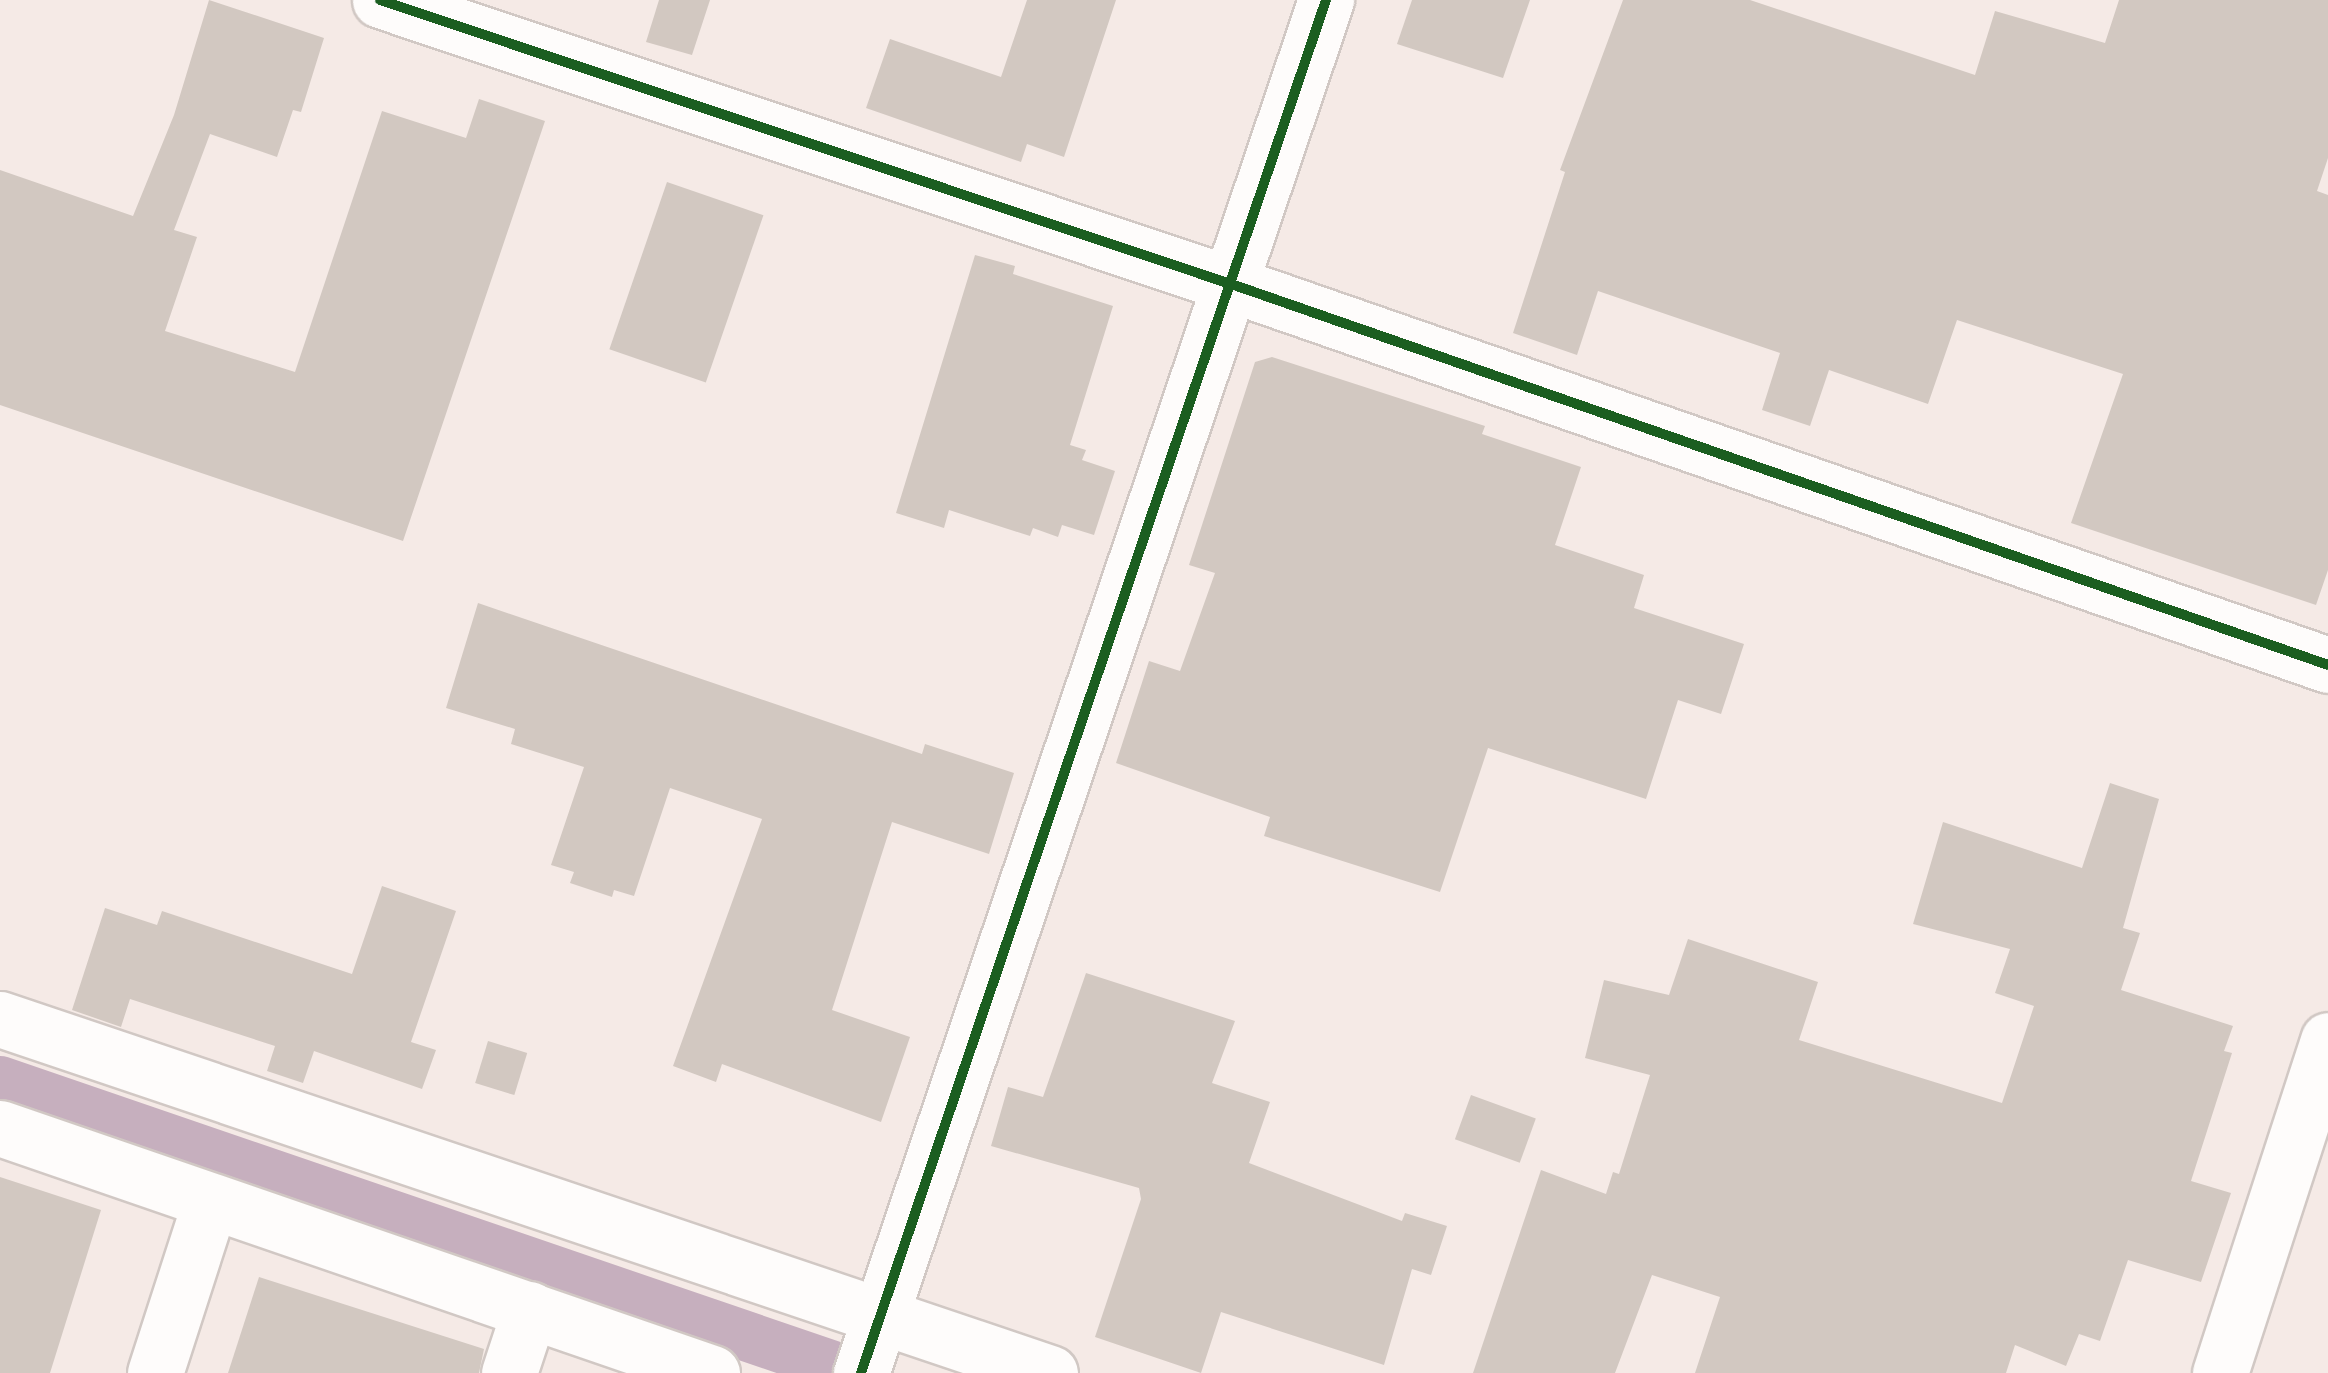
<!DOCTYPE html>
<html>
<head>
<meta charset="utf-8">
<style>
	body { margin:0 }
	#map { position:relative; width:2328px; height:1373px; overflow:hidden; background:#f5eae6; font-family:Ubuntu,sans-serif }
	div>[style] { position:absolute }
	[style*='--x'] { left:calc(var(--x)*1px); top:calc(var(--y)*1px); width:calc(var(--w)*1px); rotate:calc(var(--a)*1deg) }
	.canal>* { height:50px; margin:-25px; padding:0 25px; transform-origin:25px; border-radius:25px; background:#c6afbe }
	.building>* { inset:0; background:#d2c8c1; transform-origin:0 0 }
	.roads { filter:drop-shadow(2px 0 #d1c8c4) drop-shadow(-2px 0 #d1c8c4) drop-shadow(0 2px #d1c8c4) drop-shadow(0 -2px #d1c8c4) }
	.minor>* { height:55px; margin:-27.5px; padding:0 27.5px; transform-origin:27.5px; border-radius:27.5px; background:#fefcfb }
	.cycleway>* { height:10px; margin:-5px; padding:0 5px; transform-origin:5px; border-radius:5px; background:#1b5e20 }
	span { translate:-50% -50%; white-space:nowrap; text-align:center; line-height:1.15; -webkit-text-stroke:8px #fff; paint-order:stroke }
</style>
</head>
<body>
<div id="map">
	<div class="canal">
		<i style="--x:0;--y:1081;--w:903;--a:18.88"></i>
	</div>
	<div class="building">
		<i style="clip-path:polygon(209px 0,324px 38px,301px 112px,293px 110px,277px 157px,210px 134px,174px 230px,197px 237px,165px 331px,295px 372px,382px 111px,466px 138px,479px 99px,545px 121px,403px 541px,0 405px,0 170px,133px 216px,174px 115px)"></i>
		<i style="clip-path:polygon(659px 0,710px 0,692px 55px,646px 42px)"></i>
		<i style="clip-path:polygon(1027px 0,1116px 0,1064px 157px,1027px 144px,1021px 162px,866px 108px,890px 39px,1001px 77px)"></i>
		<i style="clip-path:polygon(1412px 0,1530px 0,1503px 78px,1397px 44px)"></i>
		<i style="clip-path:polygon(1623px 0,1750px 0,1975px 75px,1995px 11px,2105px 43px,2119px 0,2328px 0,2328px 158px,2317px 191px,2328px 195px,2328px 570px,2316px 605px,2071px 523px,2123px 374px,1957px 320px,1928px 404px,1829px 370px,1810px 426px,1762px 410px,1780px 353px,1598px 291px,1577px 355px,1513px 333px,1565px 172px,1560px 170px)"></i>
		<i style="left:667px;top:182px;width:102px;height:177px;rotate:19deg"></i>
		<i style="clip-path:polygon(975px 255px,1015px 266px,1013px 274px,1113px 306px,1070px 445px,1086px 450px,1082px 460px,1115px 471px,1094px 535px,1062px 525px,1058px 537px,1033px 528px,1030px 536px,949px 510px,944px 528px,896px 513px)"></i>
		<i style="clip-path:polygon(1272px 357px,1485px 426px,1482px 434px,1581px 467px,1555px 545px,1644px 575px,1634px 608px,1744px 644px,1721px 714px,1678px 700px,1646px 799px,1488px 748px,1440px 892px,1264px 836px,1270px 817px,1116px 763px,1149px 661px,1180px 671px,1215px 573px,1189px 565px,1255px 362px)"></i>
		<i style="clip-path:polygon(478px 603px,922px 754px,925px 744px,1014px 773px,989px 854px,892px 822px,832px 1010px,910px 1037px,881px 1122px,722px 1064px,716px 1082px,673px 1066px,762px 819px,670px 788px,634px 896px,614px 890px,612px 897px,570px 883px,574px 872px,551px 865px,584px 767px,511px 744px,515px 729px,446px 708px)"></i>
		<i style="clip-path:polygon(2110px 783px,2159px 799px,2123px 928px,2140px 933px,2121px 990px,2233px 1026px,2224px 1051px,2232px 1053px,2191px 1181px,2231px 1193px,2201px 1282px,2128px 1260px,2100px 1341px,2079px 1334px,2066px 1366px,2015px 1345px,2006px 1373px,1695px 1373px,1720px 1297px,1652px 1275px,1615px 1373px,1473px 1373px,1541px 1170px,1606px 1194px,1613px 1172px,1619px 1174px,1650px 1075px,1585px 1058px,1604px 980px,1669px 995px,1688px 939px,1818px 982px,1799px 1040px,2002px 1103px,2034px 1006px,1995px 993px,2010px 949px,1913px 924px,1943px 822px,2082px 868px)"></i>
		<i style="clip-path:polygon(382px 886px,456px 911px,411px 1042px,436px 1050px,422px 1089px,314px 1051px,303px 1083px,267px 1071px,275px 1046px,130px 999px,121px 1027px,72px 1010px,105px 908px,157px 925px,162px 911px,352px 974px)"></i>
		<i style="clip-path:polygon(1086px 973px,1235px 1021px,1212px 1083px,1270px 1102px,1249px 1163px,1402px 1221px,1405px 1213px,1447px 1226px,1431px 1275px,1412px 1269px,1384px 1365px,1221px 1312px,1201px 1373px,1095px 1337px,1141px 1199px,1139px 1188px,991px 1146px,1008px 1087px,1043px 1097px)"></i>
		<i style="left:488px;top:1041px;width:41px;height:44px;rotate:17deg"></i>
		<i style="left:1471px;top:1095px;width:69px;height:47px;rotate:20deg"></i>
		<i style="clip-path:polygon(0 1177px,101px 1210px,50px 1373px,0 1373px)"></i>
		<i style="clip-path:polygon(259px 1277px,484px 1349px,479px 1373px,228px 1373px)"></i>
	</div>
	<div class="roads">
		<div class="minor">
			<i style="--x:380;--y:0;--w:900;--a:18.46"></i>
			<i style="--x:1234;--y:285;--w:1158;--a:19.15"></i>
			<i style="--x:0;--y:1019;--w:1108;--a:18.63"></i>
			<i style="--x:0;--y:1128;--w:753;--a:18.99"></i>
			<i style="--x:155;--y:1373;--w:179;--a:-72.1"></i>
			<i style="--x:509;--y:1373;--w:67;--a:-71.8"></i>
			<i style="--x:861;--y:1373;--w:1450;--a:-71.29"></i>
			<i style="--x:2220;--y:1373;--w:350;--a:-72"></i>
		</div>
	</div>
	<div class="cycleway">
		<i style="--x:380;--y:0;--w:900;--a:18.46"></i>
		<i style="--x:1234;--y:285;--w:1158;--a:19.15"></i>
		<i style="--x:861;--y:1373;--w:1450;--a:-71.29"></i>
	</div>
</div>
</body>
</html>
